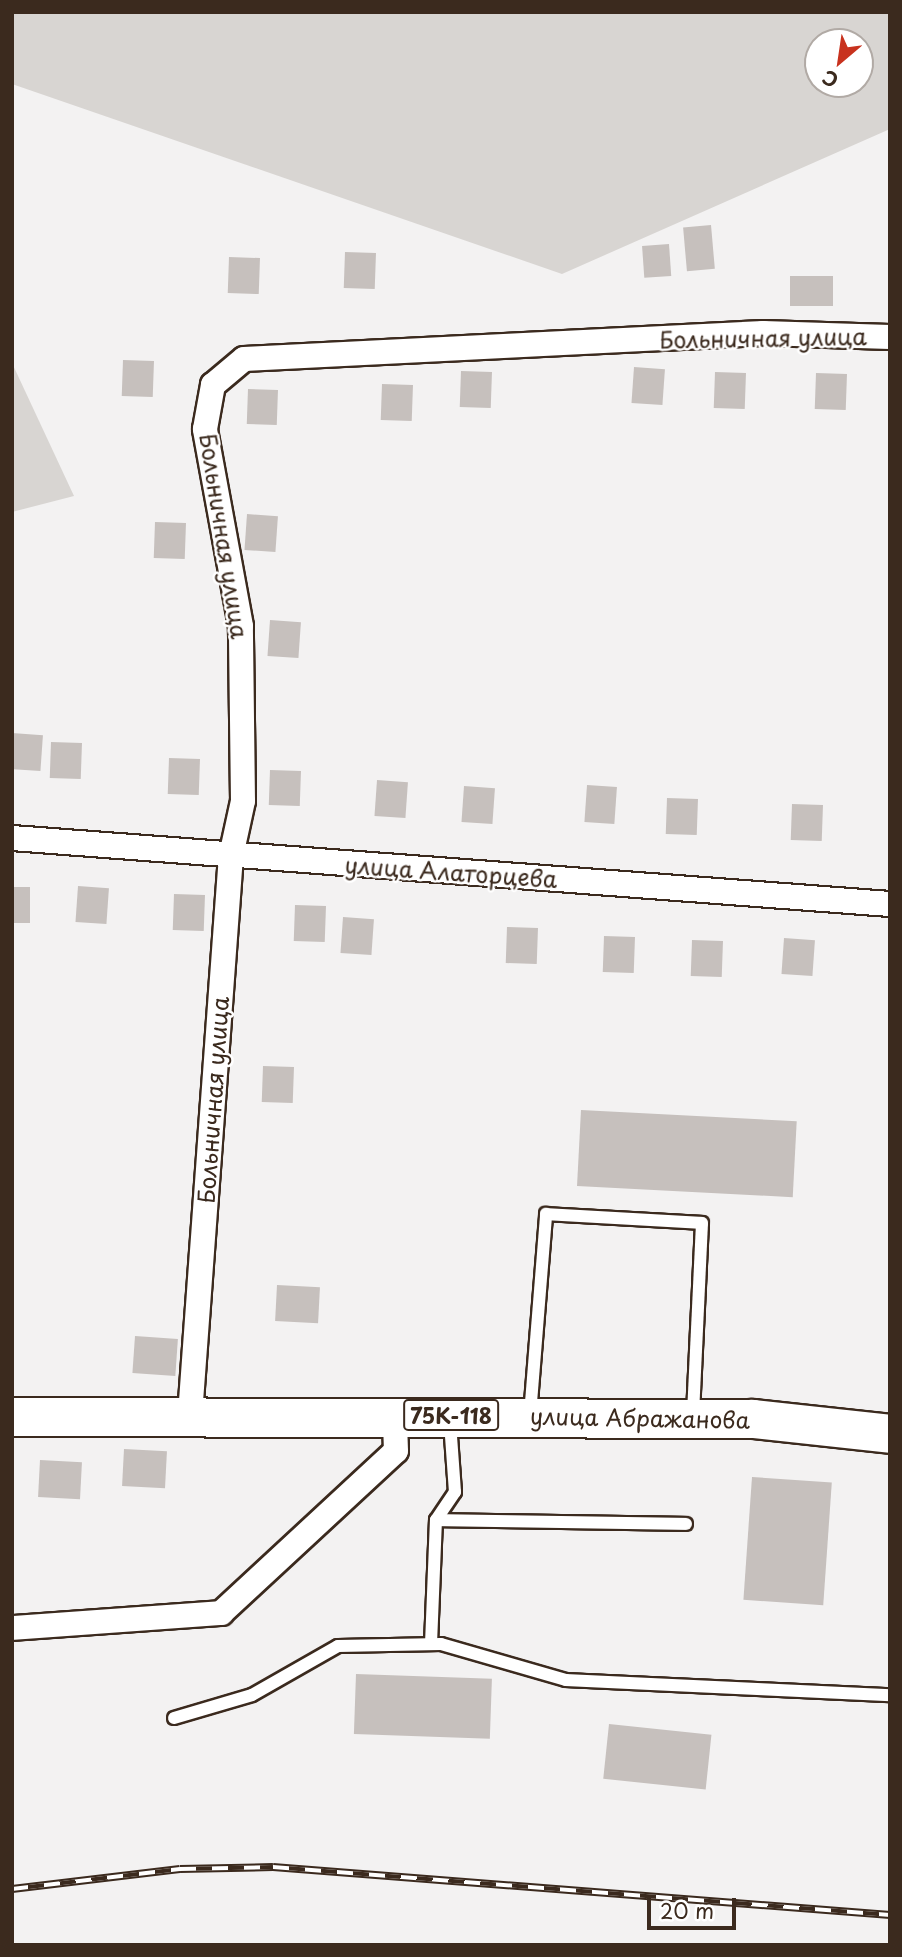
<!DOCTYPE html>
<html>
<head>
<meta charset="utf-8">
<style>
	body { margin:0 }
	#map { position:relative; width:902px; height:1957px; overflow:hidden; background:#f3f2f2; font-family:"Playpen Sans",sans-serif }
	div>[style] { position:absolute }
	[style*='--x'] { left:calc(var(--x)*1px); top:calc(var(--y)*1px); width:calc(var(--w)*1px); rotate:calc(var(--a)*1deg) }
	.green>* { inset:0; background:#d8d5d2 }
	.building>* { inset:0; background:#c6c0bd; transform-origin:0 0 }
	.roads { filter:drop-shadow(2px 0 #3b2a1e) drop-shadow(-2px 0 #3b2a1e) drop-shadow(0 2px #3b2a1e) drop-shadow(0 -2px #3b2a1e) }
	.service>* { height:12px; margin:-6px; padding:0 6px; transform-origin:6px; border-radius:6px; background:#fff }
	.minor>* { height:24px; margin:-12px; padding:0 12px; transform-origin:12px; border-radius:12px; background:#fff }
	.primary>* { height:38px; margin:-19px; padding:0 19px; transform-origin:19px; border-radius:19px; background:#fff }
	.rail>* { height:8px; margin-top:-4px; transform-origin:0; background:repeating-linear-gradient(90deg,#fff 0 16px,#3b2a1e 0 32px); box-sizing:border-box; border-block:2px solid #3b2a1e }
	span { translate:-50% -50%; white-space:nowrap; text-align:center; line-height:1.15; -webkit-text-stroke:5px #fff; paint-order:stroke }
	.shield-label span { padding:2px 5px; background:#fff; border:2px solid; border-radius:5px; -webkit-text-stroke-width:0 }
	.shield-label { font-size:21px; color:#3b2a1e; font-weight:700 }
	.street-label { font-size:23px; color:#3b2a1e }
	.frame { position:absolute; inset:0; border:14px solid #3b2a1e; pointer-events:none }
	.north { position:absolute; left:804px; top:28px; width:70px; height:70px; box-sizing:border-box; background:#fff; border:2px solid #b1aaa5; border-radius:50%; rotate:209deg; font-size:19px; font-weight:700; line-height:28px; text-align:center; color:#3b2a1e }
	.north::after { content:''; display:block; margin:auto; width:24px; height:32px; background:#c8321e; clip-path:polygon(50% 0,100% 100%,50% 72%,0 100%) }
	.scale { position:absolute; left:647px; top:1898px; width:89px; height:32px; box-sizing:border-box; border:4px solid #3b2a1e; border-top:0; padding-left:9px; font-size:21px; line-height:24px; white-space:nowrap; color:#3b2a1e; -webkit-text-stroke:5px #fff; paint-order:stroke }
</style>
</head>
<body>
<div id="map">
	<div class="green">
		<i style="clip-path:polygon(evenodd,12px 12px,890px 12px,890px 129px,562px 274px,12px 84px,12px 12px,818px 42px,860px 42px,860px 84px,818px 84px,818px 42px)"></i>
		<i style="clip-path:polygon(12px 363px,74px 496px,12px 512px)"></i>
	</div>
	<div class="building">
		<i style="left:711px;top:225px;width:44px;height:28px;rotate:85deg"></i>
		<i style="left:669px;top:244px;width:32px;height:27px;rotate:86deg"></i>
		<i style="left:345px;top:252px;width:31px;height:36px;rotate:2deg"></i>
		<i style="left:229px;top:257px;width:31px;height:36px;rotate:2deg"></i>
		<i style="left:790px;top:276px;width:43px;height:30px"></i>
		<i style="left:123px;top:360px;width:31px;height:36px;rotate:2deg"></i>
		<i style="left:634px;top:367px;width:31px;height:36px;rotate:4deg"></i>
		<i style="left:461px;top:371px;width:31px;height:36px;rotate:2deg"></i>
		<i style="left:715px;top:372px;width:31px;height:36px;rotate:2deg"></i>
		<i style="left:816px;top:373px;width:31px;height:36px;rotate:2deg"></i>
		<i style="left:382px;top:384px;width:31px;height:36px;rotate:2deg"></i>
		<i style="left:248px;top:389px;width:30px;height:35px;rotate:2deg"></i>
		<i style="left:247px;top:514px;width:31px;height:36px;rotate:4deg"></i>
		<i style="left:155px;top:522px;width:31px;height:36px;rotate:2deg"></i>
		<i style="left:270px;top:620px;width:31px;height:36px;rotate:4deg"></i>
		<i style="left:12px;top:733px;width:31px;height:36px;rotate:4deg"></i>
		<i style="left:51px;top:742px;width:31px;height:36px;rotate:2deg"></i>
		<i style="left:169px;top:758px;width:31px;height:36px;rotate:2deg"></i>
		<i style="left:270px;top:770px;width:31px;height:35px;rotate:2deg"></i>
		<i style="left:377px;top:780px;width:31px;height:36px;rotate:4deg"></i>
		<i style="left:587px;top:785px;width:30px;height:37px;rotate:4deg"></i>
		<i style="left:464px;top:786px;width:31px;height:36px;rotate:4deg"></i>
		<i style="left:667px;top:798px;width:31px;height:36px;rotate:2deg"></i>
		<i style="left:792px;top:804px;width:31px;height:36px;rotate:2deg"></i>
		<i style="left:78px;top:886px;width:31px;height:36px;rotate:4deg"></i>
		<i style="left:12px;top:887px;width:18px;height:36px"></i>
		<i style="left:174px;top:894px;width:31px;height:36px;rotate:2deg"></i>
		<i style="left:295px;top:905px;width:31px;height:36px;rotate:2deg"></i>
		<i style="left:343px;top:917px;width:31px;height:36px;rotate:4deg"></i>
		<i style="left:507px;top:927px;width:31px;height:36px;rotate:2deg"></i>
		<i style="left:604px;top:936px;width:31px;height:36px;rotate:2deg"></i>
		<i style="left:784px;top:938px;width:31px;height:36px;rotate:4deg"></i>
		<i style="left:692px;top:940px;width:31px;height:36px;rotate:2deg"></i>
		<i style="left:263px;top:1066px;width:31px;height:36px;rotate:2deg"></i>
		<i style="left:581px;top:1110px;width:216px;height:76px;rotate:3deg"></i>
		<i style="left:277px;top:1285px;width:43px;height:36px;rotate:3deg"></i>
		<i style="left:135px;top:1336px;width:43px;height:37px;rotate:4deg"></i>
		<i style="left:124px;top:1449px;width:43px;height:37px;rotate:3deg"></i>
		<i style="left:40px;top:1460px;width:42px;height:37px;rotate:3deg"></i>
		<i style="left:752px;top:1477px;width:80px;height:123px;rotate:4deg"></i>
		<i style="left:356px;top:1674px;width:136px;height:60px;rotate:2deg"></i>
		<i style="left:609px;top:1724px;width:103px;height:55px;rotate:6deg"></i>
	</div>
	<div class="roads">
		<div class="service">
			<i style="--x:530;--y:1415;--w:202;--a:-85.4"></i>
			<i style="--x:546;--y:1214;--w:156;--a:3.3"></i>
			<i style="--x:702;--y:1223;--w:191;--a:92.7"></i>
			<i style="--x:436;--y:1520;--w:250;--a:0.9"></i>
			<i style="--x:431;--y:1644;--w:124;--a:-87.7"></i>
			<i style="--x:436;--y:1520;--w:34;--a:-56"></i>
			<i style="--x:455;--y:1492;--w:69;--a:-94.1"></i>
			<i style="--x:174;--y:1718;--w:81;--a:-16.4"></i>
			<i style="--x:252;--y:1695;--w:99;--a:-29.7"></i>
			<i style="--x:338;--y:1646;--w:103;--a:-1.1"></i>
			<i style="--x:441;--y:1644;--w:130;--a:16.1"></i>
			<i style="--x:566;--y:1680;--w:324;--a:2.7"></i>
		</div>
		<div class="minor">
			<i style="--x:12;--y:838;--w:880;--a:4.3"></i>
			<i style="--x:190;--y:1415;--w:561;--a:-85.81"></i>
			<i style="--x:231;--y:856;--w:56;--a:-77.7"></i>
			<i style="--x:243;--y:801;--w:175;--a:-90.7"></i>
			<i style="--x:241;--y:626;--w:200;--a:-100.4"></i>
			<i style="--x:205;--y:429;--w:45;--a:-79.7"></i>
			<i style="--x:213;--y:385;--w:40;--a:-40"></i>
			<i style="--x:244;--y:359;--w:520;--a:-2.87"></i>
			<i style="--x:763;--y:333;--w:127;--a:1.8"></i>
			<i style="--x:12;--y:1628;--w:210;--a:-4.1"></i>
			<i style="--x:221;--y:1613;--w:238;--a:-42.8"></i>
			<i style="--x:396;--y:1451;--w:37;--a:-92"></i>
		</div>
		<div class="primary">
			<i style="--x:12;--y:1417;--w:741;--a:0.15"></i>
			<i style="--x:753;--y:1419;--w:138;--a:6.2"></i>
		</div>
	</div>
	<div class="rail">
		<i style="--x:12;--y:1889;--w:169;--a:-6.8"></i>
		<i style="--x:180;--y:1869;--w:93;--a:-1.2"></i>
		<i style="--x:273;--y:1867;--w:619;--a:4.45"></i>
	</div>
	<div class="shield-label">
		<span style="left:451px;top:1415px">75К-118</span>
	</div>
	<div class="street-label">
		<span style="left:763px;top:338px;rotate:-1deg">Больничная улица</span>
		<span style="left:224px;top:536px;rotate:81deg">Больничная улица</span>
		<span style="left:451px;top:872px;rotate:4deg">улица Алаторцева</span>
		<span style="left:213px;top:1100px;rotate:-86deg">Больничная улица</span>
		<span style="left:640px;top:1418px;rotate:1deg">улица Абражанова</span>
	</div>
	<div class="frame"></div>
	<div class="north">С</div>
	<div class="scale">20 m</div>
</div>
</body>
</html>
